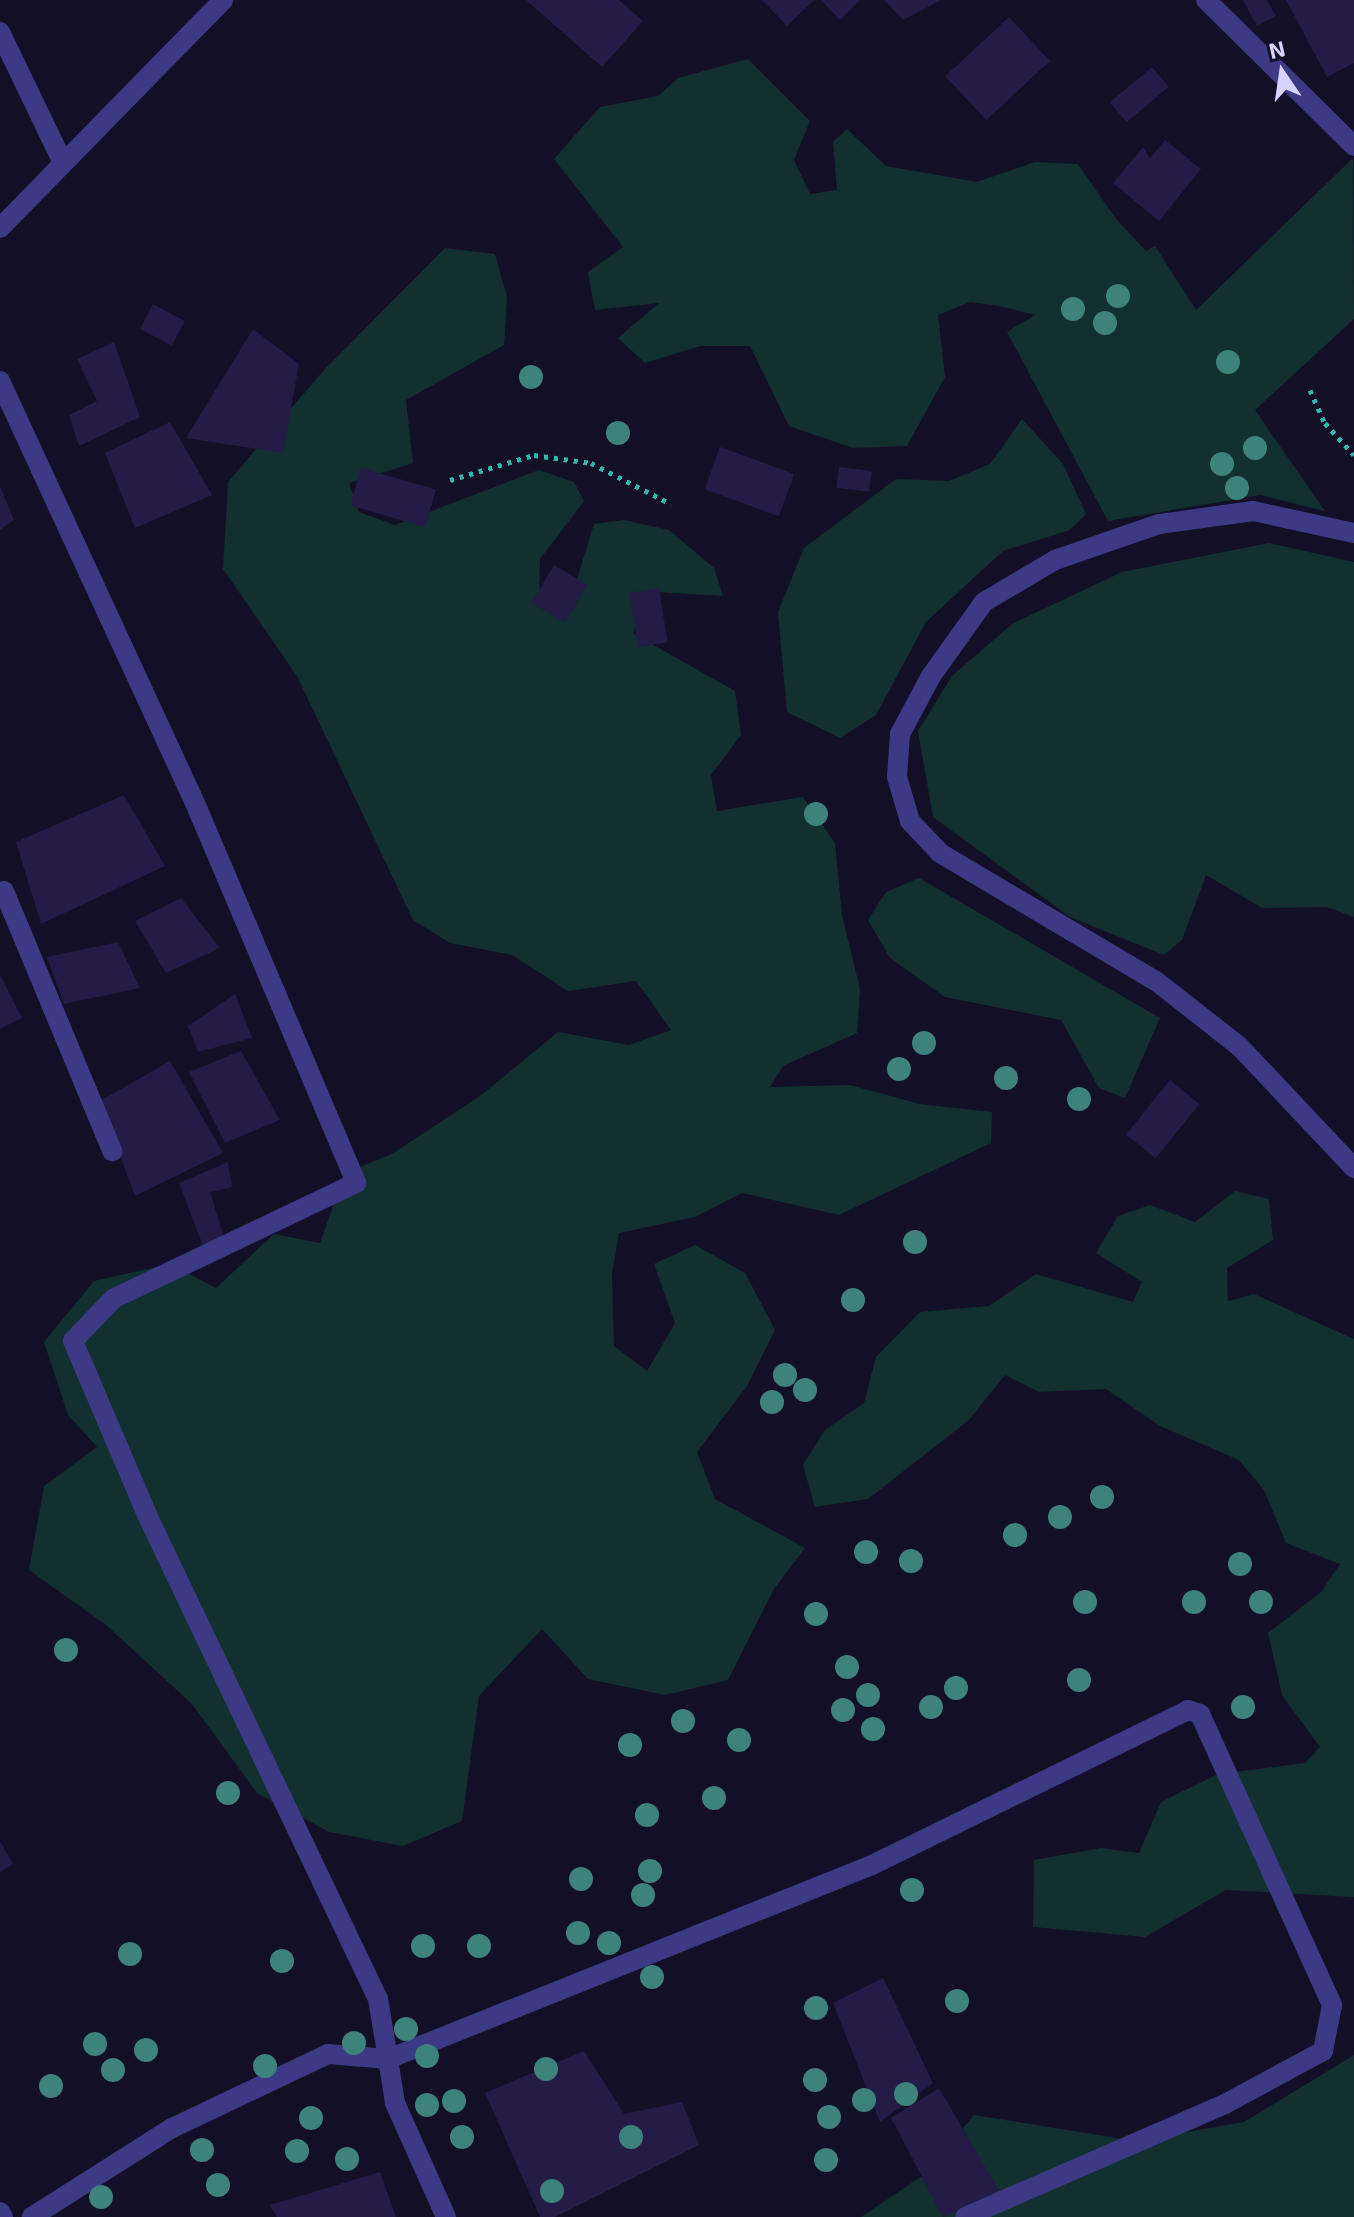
<!DOCTYPE html>
<html>
<head>
<meta charset="utf-8">
<style>
	body { margin:0 }
	#map { position:relative; width:1354px; height:2217px; overflow:hidden; background:#130f26; font-family:"Exo 2",sans-serif }
	div>[style] { position:absolute }
	[style*='--x'] { left:calc(var(--x)*1px); top:calc(var(--y)*1px); width:calc(var(--w)*1px); rotate:calc(var(--a)*1deg) }
	.green>* { inset:0; background:#12302f }
	.building>* { inset:0; background:#241b47; transform-origin:0 0 }
	.path>* { height:5px; margin-top:-2.5px; transform-origin:0; background:repeating-linear-gradient(90deg,#2fb8b0 0 4px,transparent 0 10px) }
	.street>* { height:20px; margin:-10px; padding:0 10px; transform-origin:10px; border-radius:10px; background:#3d3a85 }
	.trees>* { width:24px; height:24px; margin:-12px; border-radius:50%; background:#3d827b }
	span { translate:-50% -50%; white-space:nowrap; text-align:center; line-height:1.15; -webkit-text-stroke:6px #130f26; paint-order:stroke }
	.north { position:absolute; left:1242px; top:32px; width:80px; height:80px; -webkit-text-stroke:6px #130f26; paint-order:stroke; rotate:347deg; font-size:22px; font-weight:700; line-height:32px; text-align:center; color:#d9d4ff }
	.north::after { content:''; display:block; margin:auto; width:28px; height:36px; background:#d9d4ff; clip-path:polygon(50% 0,100% 100%,50% 72%,0 100%) }
</style>
</head>
<body>
<div id="map">
	<div class="green">
		<i style="clip-path:polygon(748px 59px,810px 121px,794px 160px,810px 194px,837px 190px,833px 142px,847px 129px,886px 166px,977px 182px,1035px 162px,1078px 164px,1116px 219px,1146px 251px,1155px 246px,1196px 310px,1353px 158px,1354px 319px,1255px 410px,1325px 511px,1261px 495px,1108px 521px,1007px 332px,1035px 315px,1000px 306px,970px 302px,938px 315px,945px 377px,907px 446px,853px 448px,789px 426px,750px 346px,700px 346px,645px 363px,618px 338px,659px 303px,595px 310px,588px 272px,623px 247px,554px 159px,600px 107px,658px 96px,678px 78px)"></i>
		<i style="clip-path:polygon(445px 248px,495px 254px,507px 297px,504px 345px,406px 400px,413px 463px,349px 483px,359px 512px,395px 525px,539px 470px,574px 482px,584px 501px,540px 559px,539px 596px,572px 595px,594px 524px,624px 520px,669px 530px,714px 568px,723px 596px,641px 591px,634px 634px,735px 691px,741px 735px,711px 775px,717px 811px,803px 797px,835px 843px,842px 915px,860px 989px,857px 1033px,783px 1066px,770px 1087px,850px 1085px,920px 1104px,992px 1112px,991px 1143px,839px 1215px,742px 1193px,695px 1217px,619px 1233px,612px 1275px,614px 1346px,647px 1371px,675px 1323px,654px 1264px,695px 1245px,745px 1273px,775px 1330px,747px 1386px,697px 1452px,715px 1499px,805px 1548px,774px 1589px,728px 1680px,665px 1695px,588px 1679px,542px 1629px,479px 1696px,462px 1821px,403px 1846px,329px 1832px,257px 1793px,192px 1704px,106px 1625px,29px 1570px,44px 1486px,97px 1447px,68px 1415px,44px 1342px,94px 1281px,170px 1264px,216px 1288px,274px 1234px,320px 1243px,345px 1173px,392px 1154px,480px 1096px,558px 1032px,629px 1045px,671px 1030px,636px 981px,568px 991px,512px 955px,450px 943px,413px 920px,297px 676px,223px 569px,228px 482px,324px 370px)"></i>
		<i style="clip-path:polygon(1022px 419px,1063px 464px,1086px 514px,1070px 530px,1003px 551px,926px 622px,876px 715px,840px 738px,787px 712px,778px 612px,804px 548px,896px 479px,949px 481px,990px 464px)"></i>
		<i style="clip-path:polygon(1269px 543px,1354px 562px,1354px 917px,1327px 907px,1262px 908px,1206px 875px,1182px 940px,1164px 955px,1070px 917px,933px 817px,918px 731px,952px 676px,1012px 624px,1122px 572px)"></i>
		<i style="clip-path:polygon(919px 878px,1160px 1018px,1125px 1098px,1099px 1088px,1061px 1020px,945px 997px,890px 958px,868px 920px,886px 892px)"></i>
		<i style="clip-path:polygon(1235px 1191px,1269px 1199px,1273px 1240px,1227px 1268px,1228px 1301px,1254px 1294px,1354px 1339px,1354px 1897px,1226px 1890px,1145px 1937px,1033px 1927px,1034px 1860px,1101px 1848px,1139px 1853px,1161px 1802px,1218px 1774px,1305px 1763px,1320px 1747px,1282px 1695px,1268px 1633px,1321px 1592px,1340px 1564px,1286px 1543px,1264px 1490px,1239px 1460px,1160px 1426px,1106px 1389px,1039px 1392px,1005px 1375px,969px 1420px,868px 1499px,815px 1507px,803px 1465px,825px 1430px,864px 1403px,876px 1357px,920px 1312px,989px 1306px,1036px 1274px,1133px 1302px,1142px 1282px,1096px 1253px,1118px 1216px,1150px 1205px,1195px 1222px)"></i>
		<i style="clip-path:polygon(1354px 2055px,1354px 2217px,861px 2217px,928px 2172px,974px 2115px,1135px 2141px,1244px 2122px)"></i>
	</div>
	<div class="building">
		<i style="clip-path:polygon(526px 0,619px 0,643px 21px,602px 67px)"></i>
		<i style="clip-path:polygon(762px 0,814px 0,787px 26px)"></i>
		<i style="clip-path:polygon(821px 0,860px 0,840px 20px)"></i>
		<i style="clip-path:polygon(884px 0,941px 0,903px 20px)"></i>
		<i style="clip-path:polygon(1243px 0,1267px 0,1276px 16px,1257px 26px)"></i>
		<i style="clip-path:polygon(1286px 0,1354px 0,1354px 63px,1327px 77px)"></i>
		<i style="left:1009px;top:17px;width:60px;height:87px;rotate:47deg"></i>
		<i style="left:1152px;top:67px;width:26px;height:55px;rotate:50deg"></i>
		<i style="clip-path:polygon(1165px 140px,1201px 169px,1159px 221px,1113px 183px,1143px 147px,1150px 158px)"></i>
		<i style="left:153px;top:304px;width:36px;height:28px;rotate:28deg"></i>
		<i style="clip-path:polygon(253px 329px,299px 364px,283px 453px,186px 438px)"></i>
		<i style="clip-path:polygon(114px 342px,140px 417px,79px 446px,69px 415px,97px 401px,77px 359px)"></i>
		<i style="clip-path:polygon(170px 422px,212px 495px,135px 528px,105px 453px)"></i>
		<i style="left:720px;top:447px;width:79px;height:45px;rotate:20deg"></i>
		<i style="left:839px;top:467px;width:33px;height:21px;rotate:7deg"></i>
		<i style="left:361px;top:468px;width:78px;height:39px;rotate:16deg"></i>
		<i style="clip-path:polygon(0 486px,14px 520px,0 530px)"></i>
		<i style="left:554px;top:565px;width:39px;height:44px;rotate:31deg"></i>
		<i style="left:659px;top:588px;width:55px;height:30px;rotate:81deg"></i>
		<i style="clip-path:polygon(124px 795px,165px 866px,41px 924px,16px 842px)"></i>
		<i style="clip-path:polygon(181px 898px,220px 948px,166px 973px,135px 921px)"></i>
		<i style="clip-path:polygon(118px 942px,140px 988px,64px 1004px,47px 957px)"></i>
		<i style="clip-path:polygon(0 975px,22px 1018px,0 1029px)"></i>
		<i style="clip-path:polygon(235px 994px,252px 1038px,198px 1052px,188px 1026px)"></i>
		<i style="clip-path:polygon(241px 1051px,280px 1120px,225px 1143px,189px 1072px)"></i>
		<i style="clip-path:polygon(170px 1061px,223px 1153px,135px 1196px,100px 1101px)"></i>
		<i style="left:1170px;top:1080px;width:38px;height:70px;rotate:39deg"></i>
		<i style="clip-path:polygon(228px 1162px,232px 1187px,210px 1192px,224px 1237px,203px 1246px,179px 1183px)"></i>
		<i style="clip-path:polygon(0 1841px,13px 1864px,0 1872px)"></i>
		<i style="clip-path:polygon(883px 1978px,933px 2083px,880px 2122px,833px 2003px)"></i>
		<i style="clip-path:polygon(584px 2051px,624px 2114px,682px 2102px,699px 2145px,555px 2217px,540px 2217px,485px 2093px)"></i>
		<i style="clip-path:polygon(939px 2088px,1001px 2194px,943px 2217px,891px 2118px)"></i>
		<i style="clip-path:polygon(380px 2172px,396px 2217px,277px 2217px,270px 2205px)"></i>
	</div>
	<div class="path">
		<i style="--x:1310;--y:390;--w:36;--a:66"></i>
		<i style="--x:1325;--y:423;--w:43;--a:47.8"></i>
		<i style="--x:450;--y:480;--w:88;--a:-16.6"></i>
		<i style="--x:534;--y:455;--w:58;--a:8"></i>
		<i style="--x:591;--y:463;--w:90;--a:27.1"></i>
	</div>
	<div class="street">
		<i style="--x:1206;--y:0;--w:208;--a:44.6"></i>
		<i style="--x:0;--y:32;--w:145;--a:64.3"></i>
		<i style="--x:0;--y:228;--w:319;--a:-45.6"></i>
		<i style="--x:0;--y:381;--w:472;--a:65.2"></i>
		<i style="--x:198;--y:810;--w:405;--a:67"></i>
		<i style="--x:356;--y:1183;--w:269;--a:154.5"></i>
		<i style="--x:113;--y:1299;--w:58;--a:133.6"></i>
		<i style="--x:73;--y:1341;--w:191;--a:66.9"></i>
		<i style="--x:148;--y:1517;--w:534;--a:64.49"></i>
		<i style="--x:378;--y:1999;--w:61;--a:80.5"></i>
		<i style="--x:388;--y:2059;--w:60;--a:-175.2"></i>
		<i style="--x:328;--y:2054;--w:173;--a:154.6"></i>
		<i style="--x:172;--y:2128;--w:166;--a:147.6"></i>
		<i style="--x:1354;--y:533;--w:103;--a:-167.7"></i>
		<i style="--x:1253;--y:511;--w:95;--a:172.1"></i>
		<i style="--x:1159;--y:524;--w:110;--a:160.9"></i>
		<i style="--x:1055;--y:560;--w:82;--a:149.4"></i>
		<i style="--x:984;--y:602;--w:91;--a:125.6"></i>
		<i style="--x:931;--y:676;--w:66;--a:118.1"></i>
		<i style="--x:900;--y:734;--w:43;--a:94"></i>
		<i style="--x:897;--y:777;--w:46;--a:73.5"></i>
		<i style="--x:910;--y:821;--w:44;--a:46.8"></i>
		<i style="--x:940;--y:853;--w:251;--a:30.7"></i>
		<i style="--x:1156;--y:981;--w:105;--a:38.1"></i>
		<i style="--x:1239;--y:1046;--w:168;--a:46.7"></i>
		<i style="--x:4;--y:891;--w:282;--a:67.4"></i>
		<i style="--x:0;--y:2212;--w:6;--a:59"></i>
		<i style="--x:446;--y:2217;--w:125;--a:-114.1"></i>
		<i style="--x:395;--y:2103;--w:45;--a:-99"></i>
		<i style="--x:388;--y:2059;--w:521;--a:-21.84"></i>
		<i style="--x:872;--y:1865;--w:352;--a:-26.1"></i>
		<i style="--x:1188;--y:1710;--w:13;--a:18"></i>
		<i style="--x:1200;--y:1714;--w:320;--a:65.6"></i>
		<i style="--x:1332;--y:2005;--w:47;--a:101.1"></i>
		<i style="--x:1323;--y:2051;--w:111;--a:151.6"></i>
		<i style="--x:1225;--y:2104;--w:283;--a:156.5"></i>
	</div>
	<div class="trees">
		<i style="left:1118px;top:296px"></i>
		<i style="left:1073px;top:309px"></i>
		<i style="left:1105px;top:323px"></i>
		<i style="left:1228px;top:362px"></i>
		<i style="left:531px;top:377px"></i>
		<i style="left:618px;top:433px"></i>
		<i style="left:1255px;top:448px"></i>
		<i style="left:1222px;top:464px"></i>
		<i style="left:1237px;top:488px"></i>
		<i style="left:816px;top:814px"></i>
		<i style="left:924px;top:1043px"></i>
		<i style="left:899px;top:1069px"></i>
		<i style="left:1006px;top:1078px"></i>
		<i style="left:1079px;top:1099px"></i>
		<i style="left:915px;top:1242px"></i>
		<i style="left:853px;top:1300px"></i>
		<i style="left:785px;top:1375px"></i>
		<i style="left:805px;top:1390px"></i>
		<i style="left:772px;top:1402px"></i>
		<i style="left:1102px;top:1497px"></i>
		<i style="left:1060px;top:1517px"></i>
		<i style="left:1015px;top:1535px"></i>
		<i style="left:866px;top:1552px"></i>
		<i style="left:911px;top:1561px"></i>
		<i style="left:1240px;top:1564px"></i>
		<i style="left:1085px;top:1602px"></i>
		<i style="left:1194px;top:1602px"></i>
		<i style="left:1261px;top:1602px"></i>
		<i style="left:816px;top:1614px"></i>
		<i style="left:66px;top:1650px"></i>
		<i style="left:847px;top:1667px"></i>
		<i style="left:1079px;top:1680px"></i>
		<i style="left:956px;top:1688px"></i>
		<i style="left:868px;top:1695px"></i>
		<i style="left:931px;top:1707px"></i>
		<i style="left:1243px;top:1707px"></i>
		<i style="left:843px;top:1710px"></i>
		<i style="left:683px;top:1721px"></i>
		<i style="left:873px;top:1729px"></i>
		<i style="left:739px;top:1740px"></i>
		<i style="left:630px;top:1745px"></i>
		<i style="left:228px;top:1793px"></i>
		<i style="left:714px;top:1798px"></i>
		<i style="left:647px;top:1815px"></i>
		<i style="left:650px;top:1871px"></i>
		<i style="left:581px;top:1879px"></i>
		<i style="left:912px;top:1890px"></i>
		<i style="left:643px;top:1895px"></i>
		<i style="left:578px;top:1933px"></i>
		<i style="left:609px;top:1943px"></i>
		<i style="left:423px;top:1946px"></i>
		<i style="left:479px;top:1946px"></i>
		<i style="left:130px;top:1954px"></i>
		<i style="left:282px;top:1961px"></i>
		<i style="left:652px;top:1977px"></i>
		<i style="left:957px;top:2001px"></i>
		<i style="left:816px;top:2008px"></i>
		<i style="left:406px;top:2029px"></i>
		<i style="left:354px;top:2043px"></i>
		<i style="left:95px;top:2044px"></i>
		<i style="left:146px;top:2050px"></i>
		<i style="left:427px;top:2056px"></i>
		<i style="left:265px;top:2066px"></i>
		<i style="left:546px;top:2069px"></i>
		<i style="left:113px;top:2070px"></i>
		<i style="left:815px;top:2080px"></i>
		<i style="left:51px;top:2086px"></i>
		<i style="left:906px;top:2094px"></i>
		<i style="left:864px;top:2100px"></i>
		<i style="left:454px;top:2101px"></i>
		<i style="left:427px;top:2105px"></i>
		<i style="left:829px;top:2117px"></i>
		<i style="left:311px;top:2118px"></i>
		<i style="left:462px;top:2137px"></i>
		<i style="left:631px;top:2137px"></i>
		<i style="left:202px;top:2150px"></i>
		<i style="left:297px;top:2151px"></i>
		<i style="left:347px;top:2159px"></i>
		<i style="left:826px;top:2160px"></i>
		<i style="left:218px;top:2185px"></i>
		<i style="left:552px;top:2191px"></i>
		<i style="left:101px;top:2197px"></i>
	</div>
	<div class="north">N</div>
</div>
</body>
</html>
